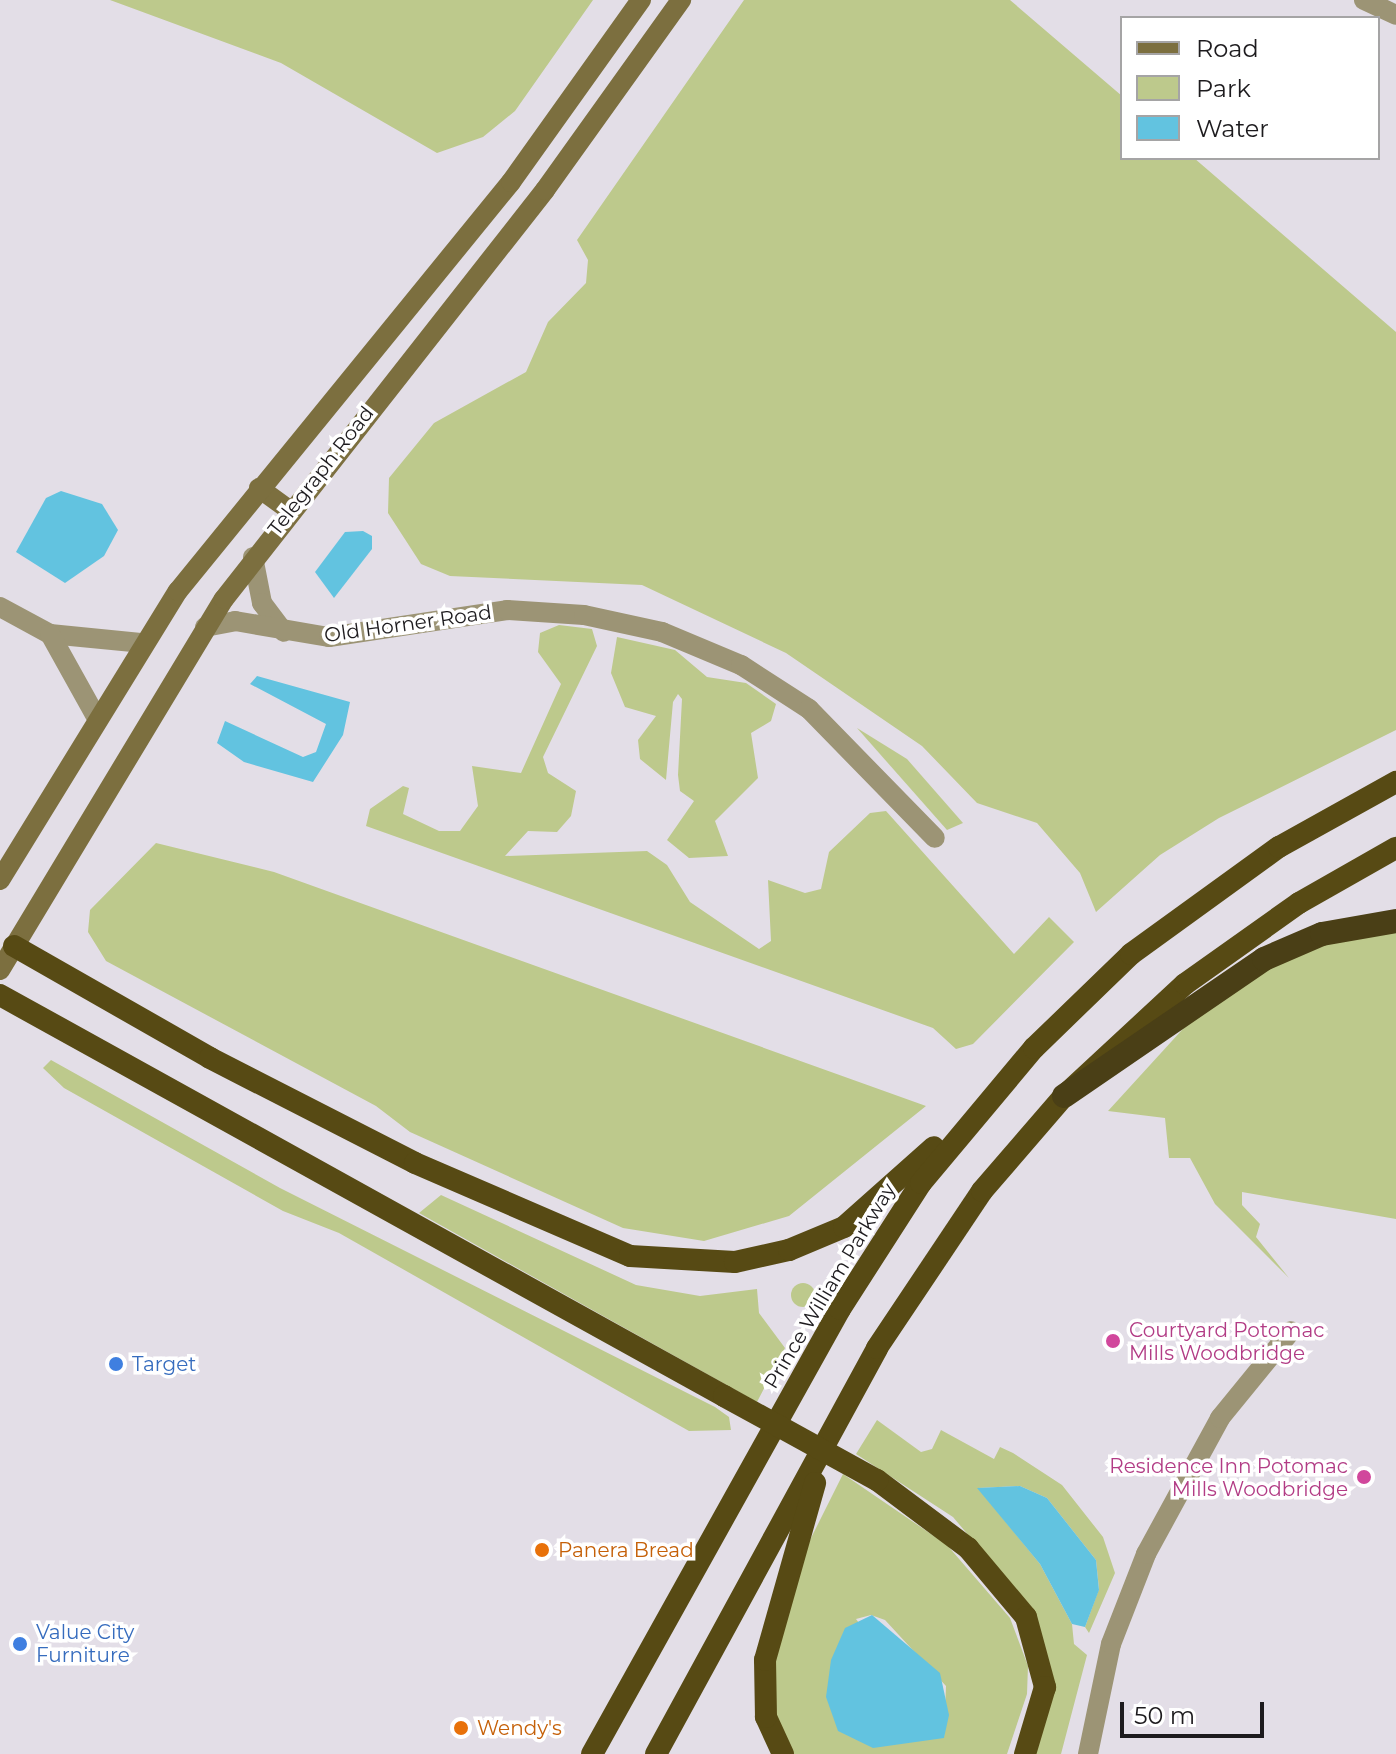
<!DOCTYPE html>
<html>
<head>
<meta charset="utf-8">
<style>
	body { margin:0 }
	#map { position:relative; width:1396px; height:1754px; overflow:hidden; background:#e3dee7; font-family:Montserrat,sans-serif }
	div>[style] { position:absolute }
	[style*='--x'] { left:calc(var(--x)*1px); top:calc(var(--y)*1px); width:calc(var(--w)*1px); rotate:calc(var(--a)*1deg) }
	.green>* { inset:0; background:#bdc98c }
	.round { border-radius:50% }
	.water>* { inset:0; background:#62c3e0 }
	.minor>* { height:20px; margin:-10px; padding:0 10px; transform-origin:10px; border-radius:10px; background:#9c9475 }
	.secondary>* { height:20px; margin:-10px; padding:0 10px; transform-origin:10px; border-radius:10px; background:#7c6f3f }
	.trunk>* { height:22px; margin:-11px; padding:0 11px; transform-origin:11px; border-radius:11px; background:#574a14 }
	.motorway>* { height:24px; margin:-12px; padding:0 12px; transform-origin:12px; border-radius:12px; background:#4a3f16 }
	.trunk-bridge>* { height:22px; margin:-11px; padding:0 11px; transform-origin:11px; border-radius:11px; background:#574a14 }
	.dots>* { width:22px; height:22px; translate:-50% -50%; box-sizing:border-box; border:4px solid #fff; border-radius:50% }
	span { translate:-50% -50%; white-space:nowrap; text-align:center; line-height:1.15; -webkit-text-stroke:7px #fff; paint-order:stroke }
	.street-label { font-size:20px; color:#1d1b1e }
	.hotel-label { font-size:20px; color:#b23c85 }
	.left { translate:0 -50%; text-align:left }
	.right { translate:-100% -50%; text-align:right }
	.shop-label { font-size:20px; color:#366cbe }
	.food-label { font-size:20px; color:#c56008 }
	.legend { position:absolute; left:1120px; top:16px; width:260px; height:144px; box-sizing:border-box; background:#fff; border:2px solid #a5a4a5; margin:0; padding:10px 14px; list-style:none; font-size:24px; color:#1d1b1e }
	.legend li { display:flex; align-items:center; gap:16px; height:40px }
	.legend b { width:40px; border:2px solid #a5a4a5 }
	.scale { position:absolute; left:1120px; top:1702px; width:144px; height:36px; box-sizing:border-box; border:4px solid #1d1b1e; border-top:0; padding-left:10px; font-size:24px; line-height:28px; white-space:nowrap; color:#1d1b1e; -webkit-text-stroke:6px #fff; paint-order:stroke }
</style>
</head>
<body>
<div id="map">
	<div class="green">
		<i style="clip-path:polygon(110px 0,593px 0,515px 111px,483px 137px,437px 153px,281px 63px)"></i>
		<i style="clip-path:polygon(744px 0,1010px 0,1122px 96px,1122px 158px,1194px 158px,1396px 332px,1396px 730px,1219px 818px,1160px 855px,1096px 912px,1080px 873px,1037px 823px,977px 803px,922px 746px,786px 653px,642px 585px,450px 576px,421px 564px,388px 513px,389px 478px,434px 423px,526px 372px,548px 322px,586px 283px,588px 260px,577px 240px)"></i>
		<i style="clip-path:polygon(559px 625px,592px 629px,597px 646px,543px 757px,548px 773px,576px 791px,571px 816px,557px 832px,528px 831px,505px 856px,647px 851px,667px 865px,690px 902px,759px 949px,771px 941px,768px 880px,805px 893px,821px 889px,829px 852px,870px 813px,886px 811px,1014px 954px,1049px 917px,1074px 942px,973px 1044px,956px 1049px,933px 1028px,366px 826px,370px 809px,403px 786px,409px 788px,403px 814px,439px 831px,460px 831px,478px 806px,472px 766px,521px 773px,561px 684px,538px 652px,540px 633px)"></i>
		<i style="clip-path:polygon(617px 637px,675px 650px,707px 677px,746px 683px,776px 704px,771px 721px,751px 733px,758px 778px,715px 821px,728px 856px,689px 858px,667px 840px,694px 801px,680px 791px,678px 775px,682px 699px,678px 694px,673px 702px,666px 780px,640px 759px,638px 740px,656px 716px,625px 707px,611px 673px)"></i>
		<i style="clip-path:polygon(857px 728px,907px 759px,963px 823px,947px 830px)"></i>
		<i style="clip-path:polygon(156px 843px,274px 872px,926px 1106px,789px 1216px,704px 1241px,623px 1228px,410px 1132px,376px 1106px,106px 961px,88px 932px,90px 910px)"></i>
		<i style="clip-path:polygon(1396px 926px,1396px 1219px,1242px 1192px,1242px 1205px,1260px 1224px,1256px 1237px,1289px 1278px,1215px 1204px,1190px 1158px,1169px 1158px,1165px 1118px,1108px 1111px,1192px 1019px,1281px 956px)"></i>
		<i style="clip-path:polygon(51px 1060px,280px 1188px,715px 1407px,729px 1417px,731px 1430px,689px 1431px,339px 1233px,283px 1211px,64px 1088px,43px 1068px)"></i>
		<i style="clip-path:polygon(441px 1195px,636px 1285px,700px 1296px,757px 1289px,759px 1313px,785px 1348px,757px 1402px,419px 1213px)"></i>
		<i class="round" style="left:791px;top:1283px;width:24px;height:24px"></i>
		<i style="clip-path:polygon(877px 1420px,921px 1452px,932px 1449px,941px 1430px,994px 1459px,1000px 1447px,1013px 1453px,1062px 1485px,1103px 1537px,1115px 1573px,1089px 1633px,1085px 1627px,1099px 1589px,1096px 1560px,1047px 1498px,1020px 1486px,978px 1488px,1040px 1564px,1072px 1624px,1074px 1644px,1087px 1655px,1061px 1754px,1032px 1754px,1053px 1676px,1034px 1613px,953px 1517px,856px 1454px)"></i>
		<i style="clip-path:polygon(evenodd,843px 1474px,947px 1545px,1010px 1618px,1028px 1666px,1027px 1694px,1007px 1754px,794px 1754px,778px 1725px,771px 1673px,799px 1562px,843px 1474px,871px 1615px,885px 1620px,946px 1686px,944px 1738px,856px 1619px,871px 1615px)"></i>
	</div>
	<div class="water">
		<i style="clip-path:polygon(61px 491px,102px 504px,118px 530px,104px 556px,65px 583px,16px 552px,46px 498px)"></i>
		<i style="clip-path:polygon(363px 531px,372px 536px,372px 549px,334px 598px,315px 572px,345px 532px)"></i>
		<i style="clip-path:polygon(257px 676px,350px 702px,343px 735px,313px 782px,244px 762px,217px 743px,225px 721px,303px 757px,316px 752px,326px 724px,250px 684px)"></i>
		<i style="clip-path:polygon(1020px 1486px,1047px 1498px,1096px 1560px,1099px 1590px,1085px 1627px,1072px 1624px,1040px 1564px,977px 1488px)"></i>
		<i style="clip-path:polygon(872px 1615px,940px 1673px,949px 1715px,944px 1738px,873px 1748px,838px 1731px,826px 1697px,831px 1660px,845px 1628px)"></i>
	</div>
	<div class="minor">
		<i style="--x:1364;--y:0;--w:35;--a:25"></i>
		<i style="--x:253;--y:557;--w:47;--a:78.9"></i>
		<i style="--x:262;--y:603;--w:36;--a:53"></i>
		<i style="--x:0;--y:607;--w:57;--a:28.4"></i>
		<i style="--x:50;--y:634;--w:91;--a:5.6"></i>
		<i style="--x:205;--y:627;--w:31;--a:-11"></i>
		<i style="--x:235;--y:621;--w:95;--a:9.7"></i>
		<i style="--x:329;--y:637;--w:180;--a:-8.6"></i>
		<i style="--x:507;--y:610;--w:77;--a:3.7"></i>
		<i style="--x:584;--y:615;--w:80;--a:12.3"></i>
		<i style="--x:662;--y:632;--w:86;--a:22.7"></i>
		<i style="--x:741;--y:665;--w:81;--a:32.9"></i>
		<i style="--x:809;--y:709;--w:180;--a:45.7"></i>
		<i style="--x:50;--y:634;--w:93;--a:60.9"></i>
		<i style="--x:1088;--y:1754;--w:112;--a:-78.2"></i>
		<i style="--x:1111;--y:1644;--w:97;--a:-68.7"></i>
		<i style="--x:1146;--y:1554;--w:155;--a:-61.4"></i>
		<i style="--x:1220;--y:1418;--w:112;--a:-50.8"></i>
	</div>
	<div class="secondary">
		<i style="--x:259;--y:488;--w:37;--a:36"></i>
		<i style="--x:0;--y:880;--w:339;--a:-58.4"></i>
		<i style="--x:178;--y:591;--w:527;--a:-50.85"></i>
		<i style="--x:511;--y:182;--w:224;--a:-54.5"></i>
		<i style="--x:0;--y:970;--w:433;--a:-58.9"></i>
		<i style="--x:224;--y:599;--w:520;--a:-51.87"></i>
		<i style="--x:545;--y:190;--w:234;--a:-54.4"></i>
	</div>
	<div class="trunk">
		<i style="--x:14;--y:946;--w:226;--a:29.7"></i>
		<i style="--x:210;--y:1058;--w:230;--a:27.1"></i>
		<i style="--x:415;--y:1163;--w:234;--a:23.4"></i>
		<i style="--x:630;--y:1256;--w:105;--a:3.3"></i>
		<i style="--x:735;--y:1262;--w:55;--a:-12.5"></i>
		<i style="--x:789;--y:1250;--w:60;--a:-22.7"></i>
		<i style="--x:844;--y:1227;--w:120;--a:-41.6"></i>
		<i style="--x:0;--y:995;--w:828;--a:28.98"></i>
		<i style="--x:877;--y:1480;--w:114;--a:36.8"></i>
		<i style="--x:968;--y:1548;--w:90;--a:50"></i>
		<i style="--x:1026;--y:1617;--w:73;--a:74.8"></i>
		<i style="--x:1045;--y:1687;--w:70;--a:106.6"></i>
		<i style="--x:592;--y:1754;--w:509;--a:-60.87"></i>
		<i style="--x:840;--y:1309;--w:150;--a:-57.3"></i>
		<i style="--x:921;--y:1183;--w:176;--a:-50.1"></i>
		<i style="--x:1034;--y:1048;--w:135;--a:-44.1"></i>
		<i style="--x:1131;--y:954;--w:183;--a:-35.9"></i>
		<i style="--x:1279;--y:847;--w:134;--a:-29.1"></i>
		<i style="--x:656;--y:1754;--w:462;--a:-61.4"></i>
		<i style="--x:877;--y:1348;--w:189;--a:-56.2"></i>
		<i style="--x:982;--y:1191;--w:125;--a:-49.2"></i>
		<i style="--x:1064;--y:1096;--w:165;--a:-42.8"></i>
		<i style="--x:1185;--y:984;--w:140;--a:-35.4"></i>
		<i style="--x:1299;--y:903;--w:112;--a:-29.6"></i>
		<i style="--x:783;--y:1754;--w:41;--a:-114.7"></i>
		<i style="--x:766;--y:1717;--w:57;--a:-91"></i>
		<i style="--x:765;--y:1660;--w:184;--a:-74.2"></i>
	</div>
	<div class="motorway">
		<i style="--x:1064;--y:1096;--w:242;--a:-34.4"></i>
		<i style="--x:1264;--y:959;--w:63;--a:-23.3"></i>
		<i style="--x:1322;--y:934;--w:75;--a:-10"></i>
	</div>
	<div class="trunk-bridge">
		<i style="--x:724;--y:1396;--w:175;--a:28.8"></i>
	</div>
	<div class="dots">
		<i style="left:1113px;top:1341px;background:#d1479c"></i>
		<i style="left:116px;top:1364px;background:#3f7fe0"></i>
		<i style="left:1364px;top:1477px;background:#d1479c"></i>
		<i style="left:542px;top:1550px;background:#e8710a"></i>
		<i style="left:20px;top:1644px;background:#3f7fe0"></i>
		<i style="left:461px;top:1728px;background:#e8710a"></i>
	</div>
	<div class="street-label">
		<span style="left:321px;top:471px;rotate:-52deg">Telegraph Road</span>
		<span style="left:408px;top:624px;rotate:-8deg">Old Horner Road</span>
		<span style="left:830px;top:1286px;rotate:-59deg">Prince William Parkway</span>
	</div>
	<div class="hotel-label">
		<span class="left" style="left:1129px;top:1342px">Courtyard Potomac<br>Mills Woodbridge</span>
		<span class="right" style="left:1348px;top:1478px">Residence Inn Potomac<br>Mills Woodbridge</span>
	</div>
	<div class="shop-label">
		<span class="left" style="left:132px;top:1364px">Target</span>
		<span class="left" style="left:36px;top:1644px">Value City<br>Furniture</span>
	</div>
	<div class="food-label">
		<span class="left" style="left:558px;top:1550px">Panera Bread</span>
		<span class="left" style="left:477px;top:1728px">Wendy's</span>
	</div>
	<ul class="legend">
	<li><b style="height:10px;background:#7c6f3f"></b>Road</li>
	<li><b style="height:22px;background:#bdc98c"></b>Park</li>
	<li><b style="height:22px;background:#62c3e0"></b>Water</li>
	</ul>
	<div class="scale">50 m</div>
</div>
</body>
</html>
